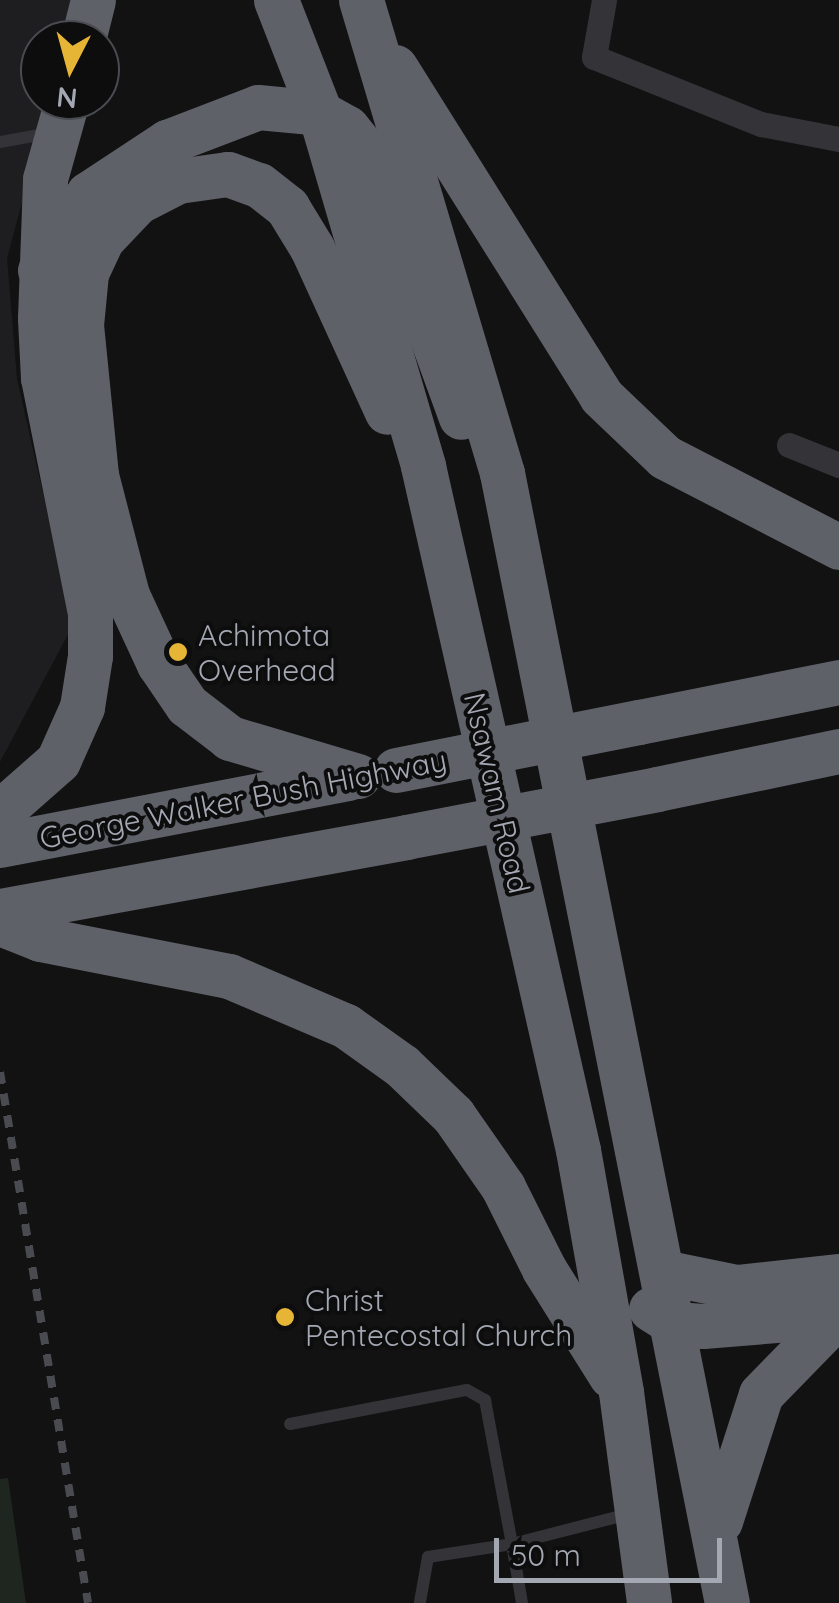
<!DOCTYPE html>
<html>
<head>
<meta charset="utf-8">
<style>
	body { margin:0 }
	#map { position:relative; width:839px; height:1603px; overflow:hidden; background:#121213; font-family:Quicksand,sans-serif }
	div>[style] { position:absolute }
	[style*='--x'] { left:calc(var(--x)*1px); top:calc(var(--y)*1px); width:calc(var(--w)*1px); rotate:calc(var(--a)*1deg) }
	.built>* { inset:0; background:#1e1e20 }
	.green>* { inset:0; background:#1e261f }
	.lane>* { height:12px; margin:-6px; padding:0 6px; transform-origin:6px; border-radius:6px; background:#333338 }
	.street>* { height:25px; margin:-12.5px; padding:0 12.5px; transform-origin:12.5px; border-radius:12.5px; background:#333338 }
	.highway>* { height:45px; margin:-22.5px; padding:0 22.5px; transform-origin:22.5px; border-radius:22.5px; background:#5f6169 }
	.rail>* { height:8px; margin-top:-4px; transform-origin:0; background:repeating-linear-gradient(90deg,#4a4b51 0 12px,transparent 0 22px) }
	.highway-bridge>* { height:45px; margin:-22.5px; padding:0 22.5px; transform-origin:22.5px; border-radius:22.5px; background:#5f6169 }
	.dots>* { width:28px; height:28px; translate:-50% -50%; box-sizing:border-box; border:5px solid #0d0d0e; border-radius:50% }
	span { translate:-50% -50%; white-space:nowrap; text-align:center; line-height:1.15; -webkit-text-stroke:8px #0d0d0e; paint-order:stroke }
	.poi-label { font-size:30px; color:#a4a8b3 }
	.left { translate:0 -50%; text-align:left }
	.street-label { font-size:30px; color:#a4a8b3 }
	.north { position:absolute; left:20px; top:20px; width:100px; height:100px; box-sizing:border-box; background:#0d0d0e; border:2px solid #494b50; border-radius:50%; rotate:186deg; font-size:28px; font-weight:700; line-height:40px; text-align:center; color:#a4a8b3 }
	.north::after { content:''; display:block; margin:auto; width:35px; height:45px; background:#e7b536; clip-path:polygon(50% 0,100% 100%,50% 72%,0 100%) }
	.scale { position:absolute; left:494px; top:1538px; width:228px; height:45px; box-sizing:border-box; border:5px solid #a4a8b3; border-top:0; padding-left:12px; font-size:30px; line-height:35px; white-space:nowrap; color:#a4a8b3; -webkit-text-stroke:8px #0d0d0e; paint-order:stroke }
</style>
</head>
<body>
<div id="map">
	<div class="built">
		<i style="clip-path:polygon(0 0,77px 0,66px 40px,40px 40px,40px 100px,50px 100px,7px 258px,17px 379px,73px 625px,0 762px)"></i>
	</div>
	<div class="green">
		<i style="clip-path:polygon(8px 1478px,26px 1603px,0 1603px,0 1479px)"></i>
	</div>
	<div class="lane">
		<i style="--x:0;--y:142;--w:51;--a:-10.2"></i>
		<i style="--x:290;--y:1424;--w:180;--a:-10.9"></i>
		<i style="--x:467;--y:1390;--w:21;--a:29"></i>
		<i style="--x:485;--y:1400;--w:147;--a:79.4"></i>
		<i style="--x:512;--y:1544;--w:85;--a:171.2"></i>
		<i style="--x:428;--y:1557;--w:46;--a:100.1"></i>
		<i style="--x:522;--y:1603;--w:60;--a:-99.6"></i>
		<i style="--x:512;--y:1544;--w:121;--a:-14.4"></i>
	</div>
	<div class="street">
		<i style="--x:604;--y:0;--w:58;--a:100"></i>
		<i style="--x:594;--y:57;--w:180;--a:21.9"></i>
		<i style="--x:761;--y:124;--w:79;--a:10.9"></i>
		<i style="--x:789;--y:445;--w:54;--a:21.8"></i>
	</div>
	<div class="highway">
		<i style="--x:276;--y:0;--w:121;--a:68.7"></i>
		<i style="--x:320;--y:113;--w:368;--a:73.7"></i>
		<i style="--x:423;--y:466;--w:701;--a:77.23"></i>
		<i style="--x:578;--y:1150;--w:246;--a:79.9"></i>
		<i style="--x:621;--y:1392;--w:213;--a:82.4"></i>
		<i style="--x:361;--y:0;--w:494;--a:73.4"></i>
		<i style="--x:502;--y:473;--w:1152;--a:78.74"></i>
		<i style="--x:83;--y:40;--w:41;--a:-76"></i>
		<i style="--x:395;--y:67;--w:388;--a:57.9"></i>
		<i style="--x:601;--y:396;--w:88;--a:43.6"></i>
		<i style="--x:665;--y:457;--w:196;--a:27.3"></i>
		<i style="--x:40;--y:270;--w:90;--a:-57.7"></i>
		<i style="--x:88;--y:194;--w:95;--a:-33.4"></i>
		<i style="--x:167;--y:142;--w:97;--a:-21"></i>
		<i style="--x:258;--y:107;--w:62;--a:5.5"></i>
		<i style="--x:320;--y:113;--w:31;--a:29"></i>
		<i style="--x:347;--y:128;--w:26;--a:51"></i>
		<i style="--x:363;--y:148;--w:286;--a:70"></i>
		<i style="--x:639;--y:722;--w:204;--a:-11.3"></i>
		<i style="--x:358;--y:776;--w:134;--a:-163.5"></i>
		<i style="--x:230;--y:738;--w:54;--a:-142.5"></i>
		<i style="--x:187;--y:705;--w:50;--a:-124.3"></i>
		<i style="--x:159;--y:664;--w:76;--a:-114.9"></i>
		<i style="--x:127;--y:595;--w:124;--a:-104.5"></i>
		<i style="--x:96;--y:475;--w:151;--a:-95.7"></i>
		<i style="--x:81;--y:325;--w:52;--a:-84.5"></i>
		<i style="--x:86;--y:273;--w:38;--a:-65"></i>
		<i style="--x:102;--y:239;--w:51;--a:-46.6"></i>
		<i style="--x:137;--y:202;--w:46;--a:-27.1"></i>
		<i style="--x:178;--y:181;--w:50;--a:-8"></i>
		<i style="--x:228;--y:174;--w:33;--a:20"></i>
		<i style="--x:259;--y:185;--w:36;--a:38"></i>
		<i style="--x:287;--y:207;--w:48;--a:58.6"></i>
		<i style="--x:312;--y:248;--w:180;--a:65.4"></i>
		<i style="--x:657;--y:789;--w:186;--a:-11.8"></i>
		<i style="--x:0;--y:812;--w:77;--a:-41.3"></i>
		<i style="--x:58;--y:761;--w:59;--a:-66"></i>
		<i style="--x:82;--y:707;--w:52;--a:-81.1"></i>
		<i style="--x:90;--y:656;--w:43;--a:-90"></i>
		<i style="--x:90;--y:613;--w:240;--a:-101.3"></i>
		<i style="--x:43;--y:378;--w:60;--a:-92.9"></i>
		<i style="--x:40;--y:318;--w:139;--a:-87.9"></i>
		<i style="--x:45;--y:179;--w:82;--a:-74.4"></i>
		<i style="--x:0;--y:845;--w:355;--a:-10.9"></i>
		<i style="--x:0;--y:911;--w:413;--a:-10.3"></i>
		<i style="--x:0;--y:923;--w:43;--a:21.8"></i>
		<i style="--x:40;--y:939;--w:193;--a:11.1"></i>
		<i style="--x:229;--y:976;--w:127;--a:23.1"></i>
		<i style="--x:346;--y:1026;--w:69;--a:35.5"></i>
		<i style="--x:402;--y:1066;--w:71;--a:43.9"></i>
		<i style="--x:453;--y:1115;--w:88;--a:55.2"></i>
		<i style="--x:503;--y:1187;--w:92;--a:63.4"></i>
		<i style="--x:544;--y:1269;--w:126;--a:57.9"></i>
		<i style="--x:663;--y:1272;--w:75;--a:11.6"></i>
		<i style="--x:736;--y:1287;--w:104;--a:-6.1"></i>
		<i style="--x:651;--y:1309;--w:28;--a:32"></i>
		<i style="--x:675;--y:1324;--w:28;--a:4"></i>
		<i style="--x:703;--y:1326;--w:136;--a:-4.6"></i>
		<i style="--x:720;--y:1521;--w:133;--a:-72.1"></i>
		<i style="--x:761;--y:1394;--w:109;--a:-45.7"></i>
	</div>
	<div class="rail">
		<i style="--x:0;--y:1072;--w:538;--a:80.59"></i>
	</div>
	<div class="highway-bridge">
		<i style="--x:396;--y:770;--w:248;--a:-11.2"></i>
		<i style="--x:406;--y:837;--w:256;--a:-10.8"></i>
	</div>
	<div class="dots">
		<i style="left:178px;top:652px;background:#e7b536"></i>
		<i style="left:285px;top:1317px;background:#e7b536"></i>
	</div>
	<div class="poi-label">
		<span class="left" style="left:198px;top:652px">Achimota<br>Overhead</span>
		<span class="left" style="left:305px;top:1317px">Christ<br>Pentecostal Church</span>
	</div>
	<div class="street-label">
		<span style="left:497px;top:793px;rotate:77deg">Nsawam Road</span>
		<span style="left:243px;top:799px;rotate:-11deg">George Walker Bush Highway</span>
	</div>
	<div class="north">N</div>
	<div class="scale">50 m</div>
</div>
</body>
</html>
